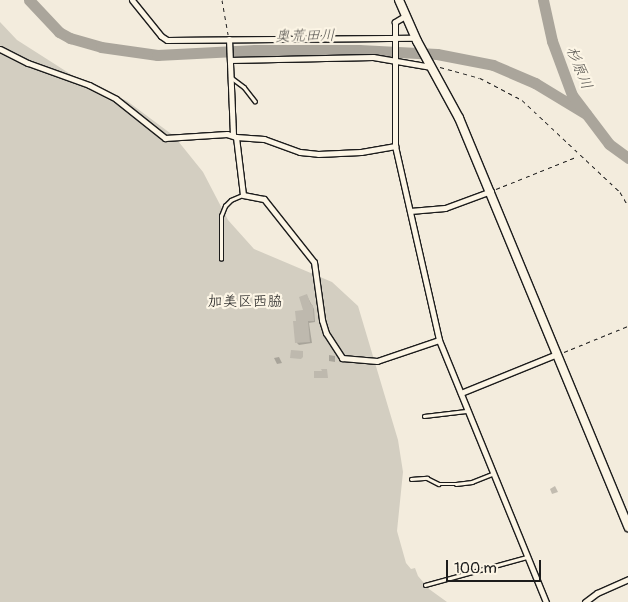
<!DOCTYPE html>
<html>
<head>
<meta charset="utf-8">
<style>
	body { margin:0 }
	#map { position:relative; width:628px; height:602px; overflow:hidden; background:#f3ecdd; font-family:Pangolin,"Klee One",sans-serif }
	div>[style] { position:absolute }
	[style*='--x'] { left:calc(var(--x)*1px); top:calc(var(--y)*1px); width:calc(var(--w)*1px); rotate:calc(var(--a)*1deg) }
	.green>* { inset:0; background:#d3cec1 }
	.shadow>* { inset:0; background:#0003 }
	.river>* { height:11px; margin:-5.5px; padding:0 5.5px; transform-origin:5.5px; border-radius:5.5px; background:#aaa59b }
	.building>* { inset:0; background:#beb9ae }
	.path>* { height:1px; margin-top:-0.5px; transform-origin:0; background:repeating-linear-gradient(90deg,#1c1c1c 0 4px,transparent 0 8px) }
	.roads { filter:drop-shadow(1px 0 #1c1c1c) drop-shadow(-1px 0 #1c1c1c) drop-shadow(0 1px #1c1c1c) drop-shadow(0 -1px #1c1c1c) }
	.lane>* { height:2.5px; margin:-1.25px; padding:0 1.25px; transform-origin:1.25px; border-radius:1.25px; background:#fcf5e5 }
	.street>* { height:5px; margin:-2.5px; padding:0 2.5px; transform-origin:2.5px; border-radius:2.5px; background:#fcf5e5 }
	.secondary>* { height:8px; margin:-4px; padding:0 4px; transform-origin:4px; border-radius:4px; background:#fcf5e5 }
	span { translate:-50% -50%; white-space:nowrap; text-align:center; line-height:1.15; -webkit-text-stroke:4.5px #fcf5e5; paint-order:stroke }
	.water-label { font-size:15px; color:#55534f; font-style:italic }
	.neighbourhood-label { font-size:15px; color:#1c1c1c }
	.scale { position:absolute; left:446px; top:560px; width:95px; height:22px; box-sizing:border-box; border:2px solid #1c1c1c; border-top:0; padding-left:6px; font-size:15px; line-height:18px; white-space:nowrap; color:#1c1c1c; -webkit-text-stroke:4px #fcf5e5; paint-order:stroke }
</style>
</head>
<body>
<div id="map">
	<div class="green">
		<i style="clip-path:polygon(0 22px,17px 40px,75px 77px,127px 101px,174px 136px,203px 172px,228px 220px,254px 249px,332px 282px,358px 306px,398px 440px,403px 472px,397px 531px,406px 563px,411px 569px,415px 568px,418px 576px,429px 589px,447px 602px,0 602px)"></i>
	</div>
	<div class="shadow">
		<i style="clip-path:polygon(307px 296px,314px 309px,315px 322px,309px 323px,312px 343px,299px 345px,297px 343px,297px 322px,305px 311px)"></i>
		<i style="clip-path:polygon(329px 355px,335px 356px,335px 362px,329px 361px)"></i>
		<i style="clip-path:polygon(279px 357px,282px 363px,277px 364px,274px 358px)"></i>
		<i style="clip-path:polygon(555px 486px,558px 492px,552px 494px,550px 489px)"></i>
	</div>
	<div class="river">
		<i style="--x:29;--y:0;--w:44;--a:46.8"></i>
		<i style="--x:59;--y:32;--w:13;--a:29"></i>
		<i style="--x:70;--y:38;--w:32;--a:16"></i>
		<i style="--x:101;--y:47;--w:57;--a:8.1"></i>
		<i style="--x:157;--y:55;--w:98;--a:-2.9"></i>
		<i style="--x:255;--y:50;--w:104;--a:0"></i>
		<i style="--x:359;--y:50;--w:78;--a:2.9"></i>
		<i style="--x:437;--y:54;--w:57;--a:11.1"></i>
		<i style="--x:493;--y:65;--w:46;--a:23.2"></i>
		<i style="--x:535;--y:83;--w:60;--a:31.3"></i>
		<i style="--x:543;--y:0;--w:42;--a:77.6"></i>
		<i style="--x:552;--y:41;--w:58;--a:69.7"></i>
		<i style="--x:572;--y:95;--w:61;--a:52.9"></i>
		<i style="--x:609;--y:144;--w:24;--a:36"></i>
	</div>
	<div class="building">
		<i style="clip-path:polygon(307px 294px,311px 305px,313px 305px,314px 321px,308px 321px,310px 342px,295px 343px,293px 321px,296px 321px,295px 311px,303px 310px,299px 297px)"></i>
		<i style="clip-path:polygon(291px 350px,303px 351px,303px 357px,301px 359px,290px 358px)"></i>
		<i style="clip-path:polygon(321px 369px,327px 369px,328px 378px,314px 378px,314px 371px,322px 371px)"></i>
	</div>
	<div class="path">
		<i style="--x:222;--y:0;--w:35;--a:80"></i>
		<i style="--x:440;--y:67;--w:41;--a:15.4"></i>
		<i style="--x:480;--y:78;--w:47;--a:27.6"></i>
		<i style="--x:522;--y:100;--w:134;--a:43.2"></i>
		<i style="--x:620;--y:192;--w:16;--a:60"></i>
		<i style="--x:496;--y:189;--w:88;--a:-21.9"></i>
		<i style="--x:564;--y:352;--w:69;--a:-22.1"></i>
	</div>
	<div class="roads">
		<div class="lane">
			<i style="--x:232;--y:78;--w:15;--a:37"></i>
			<i style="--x:244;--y:87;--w:18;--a:52"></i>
			<i style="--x:221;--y:259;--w:43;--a:-90"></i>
			<i style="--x:221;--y:216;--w:11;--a:-68"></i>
			<i style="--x:225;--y:206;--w:8;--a:-45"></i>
			<i style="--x:231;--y:200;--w:13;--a:-23"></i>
			<i style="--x:424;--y:416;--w:42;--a:-6.8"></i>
			<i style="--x:411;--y:479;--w:16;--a:-4"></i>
			<i style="--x:427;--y:478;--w:13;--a:27"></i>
			<i style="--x:439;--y:484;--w:17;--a:0"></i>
			<i style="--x:456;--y:484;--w:16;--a:-7"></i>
			<i style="--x:472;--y:482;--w:22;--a:-22"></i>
			<i style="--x:425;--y:585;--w:106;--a:-15.4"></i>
		</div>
		<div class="street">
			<i style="--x:132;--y:0;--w:46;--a:51.1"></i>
			<i style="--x:161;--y:36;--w:7;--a:34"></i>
			<i style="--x:167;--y:40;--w:249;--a:-0.5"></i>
			<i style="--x:405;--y:16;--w:12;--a:149"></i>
			<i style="--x:395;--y:22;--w:124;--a:90"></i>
			<i style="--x:395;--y:146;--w:199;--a:77.2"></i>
			<i style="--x:439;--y:340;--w:283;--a:67.8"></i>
			<i style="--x:229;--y:39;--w:96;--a:87.6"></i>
			<i style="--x:0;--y:49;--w:31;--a:27"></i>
			<i style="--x:28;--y:63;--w:65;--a:19.8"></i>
			<i style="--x:89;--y:85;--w:30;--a:27"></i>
			<i style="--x:116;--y:99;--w:63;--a:38.5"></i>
			<i style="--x:165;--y:138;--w:62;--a:-3.7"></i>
			<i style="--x:227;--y:134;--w:9;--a:18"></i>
			<i style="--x:236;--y:137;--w:28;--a:4"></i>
			<i style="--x:264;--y:139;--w:38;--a:20"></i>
			<i style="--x:300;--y:152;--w:18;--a:6"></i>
			<i style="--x:318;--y:154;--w:43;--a:-2.7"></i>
			<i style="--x:361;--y:152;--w:35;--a:-10"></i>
			<i style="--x:230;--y:60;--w:143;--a:-1.2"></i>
			<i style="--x:373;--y:57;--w:59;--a:9.8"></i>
			<i style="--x:236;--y:137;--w:58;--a:83.1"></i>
			<i style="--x:243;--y:195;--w:21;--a:11"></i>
			<i style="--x:264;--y:199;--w:80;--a:51.6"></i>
			<i style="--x:314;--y:262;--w:59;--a:82.1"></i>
			<i style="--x:322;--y:320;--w:14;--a:73"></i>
			<i style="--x:326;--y:333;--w:30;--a:57"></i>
			<i style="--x:342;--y:358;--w:35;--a:5"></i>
			<i style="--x:377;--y:361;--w:65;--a:-18.7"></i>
			<i style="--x:410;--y:211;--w:35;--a:-5"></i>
			<i style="--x:445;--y:208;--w:49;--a:-20.3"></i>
			<i style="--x:461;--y:393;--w:104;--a:-22.1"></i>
			<i style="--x:585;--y:602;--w:15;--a:-37"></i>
			<i style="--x:597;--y:593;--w:34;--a:-24"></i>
		</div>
		<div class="secondary">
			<i style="--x:399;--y:0;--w:45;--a:66.3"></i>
			<i style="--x:417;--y:41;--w:88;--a:61.4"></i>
			<i style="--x:459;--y:118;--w:443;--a:67.5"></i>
		</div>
	</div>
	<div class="water-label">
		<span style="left:305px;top:36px;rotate:-1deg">奥荒田川</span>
		<span style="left:579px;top:68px;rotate:68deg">杉原川</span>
	</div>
	<div class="neighbourhood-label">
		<span style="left:245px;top:302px">加美区西脇</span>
	</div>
	<div class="scale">100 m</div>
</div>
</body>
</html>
